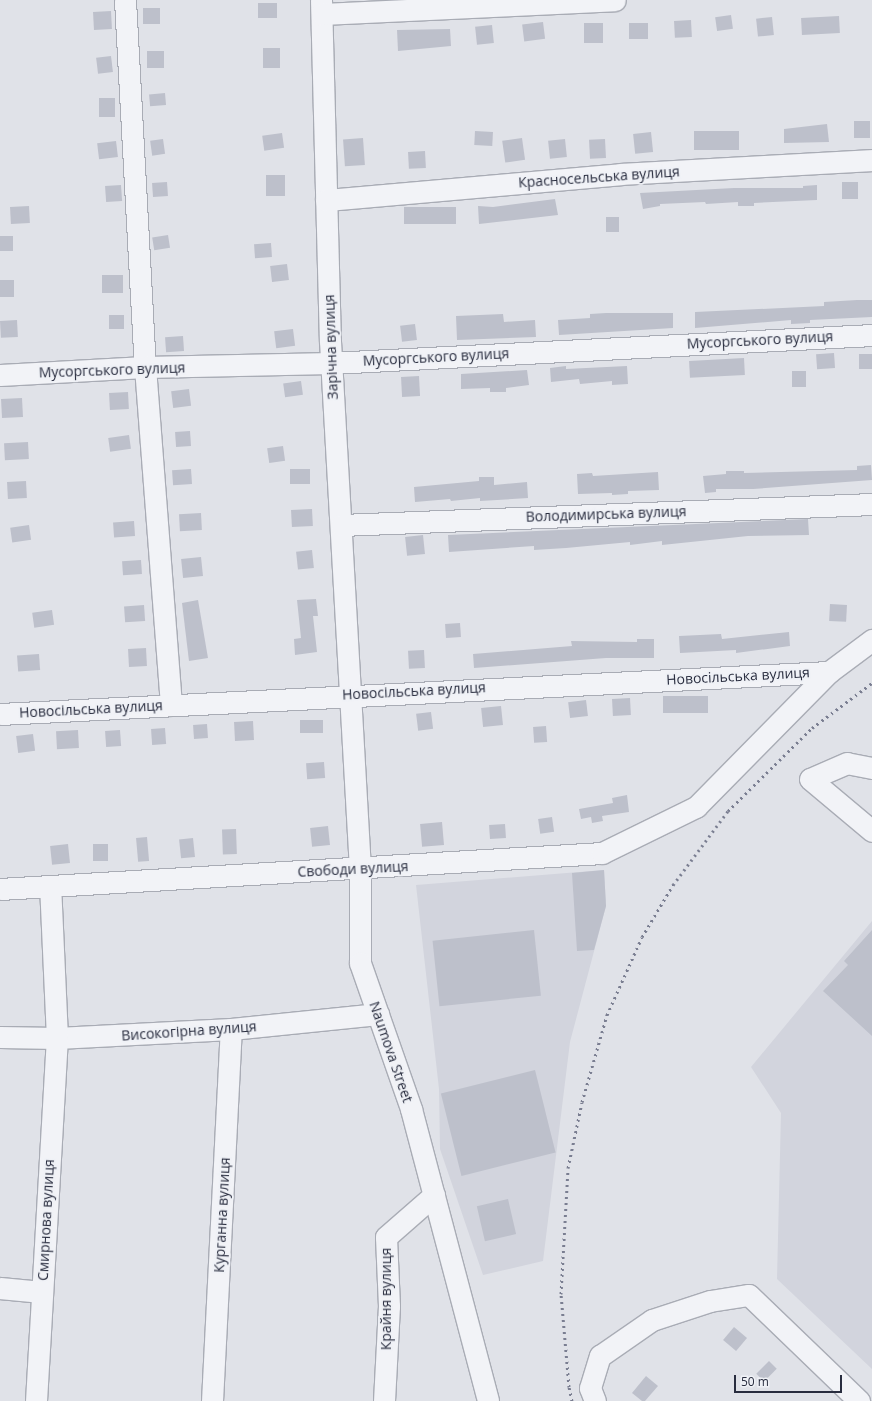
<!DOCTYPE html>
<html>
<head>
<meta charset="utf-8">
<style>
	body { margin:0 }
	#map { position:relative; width:872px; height:1401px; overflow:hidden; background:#e0e2e8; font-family:"Open Sans",sans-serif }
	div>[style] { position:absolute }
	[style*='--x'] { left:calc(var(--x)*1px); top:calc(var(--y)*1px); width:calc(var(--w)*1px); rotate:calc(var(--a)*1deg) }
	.built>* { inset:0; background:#d2d4dd }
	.building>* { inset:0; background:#bdc0cb; transform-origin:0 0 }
	.roads { filter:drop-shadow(1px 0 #a9acb5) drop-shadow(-1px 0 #a9acb5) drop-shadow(0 1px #a9acb5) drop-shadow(0 -1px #a9acb5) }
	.minor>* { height:21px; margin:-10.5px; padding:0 10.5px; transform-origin:10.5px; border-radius:10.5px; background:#f2f3f7 }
	.rail>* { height:3px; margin-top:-1.5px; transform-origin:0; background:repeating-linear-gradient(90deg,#7a7e91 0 2px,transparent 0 6px) }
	span { translate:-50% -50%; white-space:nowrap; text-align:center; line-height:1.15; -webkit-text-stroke:3.5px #eff1f6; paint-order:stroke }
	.street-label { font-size:14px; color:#292d3f }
	.scale { position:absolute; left:734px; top:1375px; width:108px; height:18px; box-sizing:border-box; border:2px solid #292d3f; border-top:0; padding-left:5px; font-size:12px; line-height:14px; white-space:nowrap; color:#292d3f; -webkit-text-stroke:3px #eff1f6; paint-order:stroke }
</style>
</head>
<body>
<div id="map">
	<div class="built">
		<i style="clip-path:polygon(604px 870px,606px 906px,570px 1042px,543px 1261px,483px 1275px,440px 1149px,439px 1089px,416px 885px)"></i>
		<i style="clip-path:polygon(872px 921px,872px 1369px,777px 1279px,781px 1113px,751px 1067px)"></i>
	</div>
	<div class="building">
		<i style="left:277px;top:3px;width:15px;height:19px;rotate:90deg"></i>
		<i style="left:143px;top:8px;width:17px;height:16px"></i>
		<i style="left:111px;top:11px;width:18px;height:18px;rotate:87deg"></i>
		<i style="left:731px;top:15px;width:14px;height:16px;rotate:82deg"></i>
		<i style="left:839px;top:16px;width:17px;height:38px;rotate:87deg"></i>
		<i style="left:772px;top:17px;width:18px;height:16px;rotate:84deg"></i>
		<i style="left:691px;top:20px;width:17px;height:17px;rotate:87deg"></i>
		<i style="left:543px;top:22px;width:17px;height:21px;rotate:83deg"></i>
		<i style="left:584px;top:23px;width:19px;height:20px"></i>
		<i style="left:648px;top:23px;width:16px;height:19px;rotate:90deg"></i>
		<i style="left:492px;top:25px;width:18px;height:17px;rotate:84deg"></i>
		<i style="clip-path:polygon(450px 29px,451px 46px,398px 51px,397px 30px)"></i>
		<i style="left:263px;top:48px;width:17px;height:20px"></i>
		<i style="left:147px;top:51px;width:17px;height:17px"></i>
		<i style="left:111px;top:56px;width:16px;height:15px;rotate:83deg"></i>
		<i style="left:165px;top:93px;width:12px;height:16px;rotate:85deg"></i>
		<i style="left:99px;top:98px;width:16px;height:19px"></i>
		<i style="left:870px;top:121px;width:17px;height:16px;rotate:90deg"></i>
		<i style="clip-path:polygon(827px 124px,829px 142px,784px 143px,784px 129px)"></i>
		<i style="left:475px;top:131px;width:18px;height:14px;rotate:3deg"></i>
		<i style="left:739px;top:131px;width:19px;height:45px;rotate:90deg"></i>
		<i style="left:651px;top:132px;width:20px;height:18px;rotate:84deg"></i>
		<i style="left:282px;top:133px;width:15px;height:20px;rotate:82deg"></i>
		<i style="left:363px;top:138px;width:27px;height:20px;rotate:86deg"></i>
		<i style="left:522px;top:138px;width:22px;height:20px;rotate:82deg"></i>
		<i style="left:163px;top:139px;width:15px;height:13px;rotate:82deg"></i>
		<i style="left:565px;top:139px;width:18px;height:17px;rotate:84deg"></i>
		<i style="left:605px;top:139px;width:19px;height:16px;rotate:87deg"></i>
		<i style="left:116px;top:141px;width:16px;height:19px;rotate:83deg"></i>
		<i style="left:425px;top:151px;width:17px;height:17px;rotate:87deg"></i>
		<i style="left:285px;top:175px;width:21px;height:19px;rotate:90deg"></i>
		<i style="left:167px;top:182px;width:14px;height:15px;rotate:86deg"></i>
		<i style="left:842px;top:182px;width:16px;height:17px"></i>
		<i style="left:121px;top:185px;width:16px;height:16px;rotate:86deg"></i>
		<i style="clip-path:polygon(817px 185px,817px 200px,754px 203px,754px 206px,738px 206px,738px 202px,706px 204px,705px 202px,660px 204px,660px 206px,643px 209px,640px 193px,734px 188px,803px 188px,803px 186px)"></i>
		<i style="clip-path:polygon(555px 199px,558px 215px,479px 224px,478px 206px,493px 207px)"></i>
		<i style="left:29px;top:206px;width:17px;height:19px;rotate:87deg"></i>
		<i style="left:456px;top:207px;width:17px;height:52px;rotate:90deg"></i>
		<i style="left:606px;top:217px;width:13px;height:15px"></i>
		<i style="left:168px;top:235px;width:13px;height:16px;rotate:81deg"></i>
		<i style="left:13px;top:236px;width:15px;height:13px;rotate:90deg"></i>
		<i style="left:271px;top:243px;width:14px;height:17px;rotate:86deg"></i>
		<i style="left:287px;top:264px;width:16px;height:17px;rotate:83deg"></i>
		<i style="left:102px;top:275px;width:21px;height:18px"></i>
		<i style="left:0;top:280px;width:14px;height:17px"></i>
		<i style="clip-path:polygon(857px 300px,872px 300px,872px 317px,810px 320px,810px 323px,791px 324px,791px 320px,695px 328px,695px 312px,824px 306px,824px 302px)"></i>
		<i style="clip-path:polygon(606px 313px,673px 313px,673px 328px,559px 335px,558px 320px,590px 318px,590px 314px)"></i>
		<i style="clip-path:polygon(503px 314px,504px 322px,535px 320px,536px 337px,457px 340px,456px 316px)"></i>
		<i style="left:124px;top:315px;width:14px;height:15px;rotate:90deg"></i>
		<i style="left:17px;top:320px;width:17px;height:17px;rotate:87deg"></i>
		<i style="left:415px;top:324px;width:16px;height:15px;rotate:83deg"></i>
		<i style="left:293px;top:329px;width:17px;height:19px;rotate:83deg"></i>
		<i style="left:183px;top:336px;width:15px;height:18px;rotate:86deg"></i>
		<i style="left:834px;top:353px;width:15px;height:18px;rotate:86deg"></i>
		<i style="left:872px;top:354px;width:15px;height:13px;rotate:90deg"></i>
		<i style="left:744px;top:358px;width:17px;height:55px;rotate:87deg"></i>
		<i style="clip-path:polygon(566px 366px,566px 369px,627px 366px,628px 384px,612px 385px,612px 381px,580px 384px,579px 379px,551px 382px,550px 368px)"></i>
		<i style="clip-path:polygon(527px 370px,529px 385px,506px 388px,506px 392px,490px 392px,490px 388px,461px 389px,461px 374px)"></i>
		<i style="left:792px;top:371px;width:14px;height:16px"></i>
		<i style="left:419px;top:376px;width:20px;height:18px;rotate:87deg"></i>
		<i style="left:301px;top:381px;width:14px;height:18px;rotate:82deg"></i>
		<i style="left:189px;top:389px;width:17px;height:18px;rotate:83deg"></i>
		<i style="left:128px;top:392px;width:17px;height:19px;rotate:87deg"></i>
		<i style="left:22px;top:398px;width:19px;height:21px;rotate:87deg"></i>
		<i style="left:190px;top:431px;width:15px;height:15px;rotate:86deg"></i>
		<i style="left:129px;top:435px;width:14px;height:21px;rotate:82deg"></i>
		<i style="left:28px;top:442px;width:17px;height:24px;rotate:87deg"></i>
		<i style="left:283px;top:446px;width:15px;height:16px;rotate:82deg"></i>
		<i style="clip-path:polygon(871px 465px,872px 480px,753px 489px,716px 489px,716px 492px,705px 493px,703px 476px,726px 474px,726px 471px,744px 471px,744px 473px,857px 470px,857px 466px)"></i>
		<i style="left:191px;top:469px;width:15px;height:19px;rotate:86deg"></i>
		<i style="left:310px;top:469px;width:15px;height:20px;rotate:90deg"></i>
		<i style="clip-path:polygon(658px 472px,659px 490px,628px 491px,628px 494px,612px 495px,612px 493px,578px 494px,577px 474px,592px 473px,593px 476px)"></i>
		<i style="clip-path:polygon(479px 477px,494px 477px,494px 485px,527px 482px,528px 498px,480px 501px,480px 498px,451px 501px,450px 499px,415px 502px,414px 487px,479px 481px)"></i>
		<i style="left:26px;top:481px;width:17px;height:19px;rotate:87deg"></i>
		<i style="left:312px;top:509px;width:17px;height:21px;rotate:87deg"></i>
		<i style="left:201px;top:513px;width:17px;height:22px;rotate:87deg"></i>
		<i style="clip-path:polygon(808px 519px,809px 535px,748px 536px,662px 545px,662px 541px,630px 545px,630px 542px,566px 548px,534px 550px,534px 546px,449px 552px,448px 535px)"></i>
		<i style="left:134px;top:521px;width:15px;height:21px;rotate:86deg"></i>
		<i style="left:29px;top:525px;width:15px;height:19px;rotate:82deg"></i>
		<i style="left:423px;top:535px;width:19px;height:18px;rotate:84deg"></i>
		<i style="left:312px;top:550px;width:18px;height:16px;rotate:84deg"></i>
		<i style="left:201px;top:557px;width:19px;height:20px;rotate:84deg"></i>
		<i style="left:141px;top:560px;width:14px;height:19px;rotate:86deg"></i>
		<i style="clip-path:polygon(316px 599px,318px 616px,313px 616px,317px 652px,295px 655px,294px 639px,301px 638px,297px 600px)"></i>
		<i style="clip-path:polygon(198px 600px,208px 658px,189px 661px,182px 603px)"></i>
		<i style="left:830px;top:604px;width:17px;height:17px;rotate:3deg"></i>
		<i style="left:144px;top:605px;width:16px;height:20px;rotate:86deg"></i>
		<i style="left:52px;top:610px;width:15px;height:20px;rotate:82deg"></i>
		<i style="left:460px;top:623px;width:14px;height:15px;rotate:86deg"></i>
		<i style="clip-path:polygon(789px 632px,790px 646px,736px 653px,736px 650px,680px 653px,679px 636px,721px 634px,722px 639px)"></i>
		<i style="clip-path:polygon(637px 639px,654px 639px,654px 658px,606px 658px,474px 668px,473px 654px,572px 646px,571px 641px,637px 642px)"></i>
		<i style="left:146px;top:648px;width:18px;height:18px;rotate:87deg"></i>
		<i style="left:424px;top:650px;width:18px;height:16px;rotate:87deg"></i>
		<i style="left:39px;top:654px;width:16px;height:22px;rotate:86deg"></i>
		<i style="left:663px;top:696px;width:45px;height:17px"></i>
		<i style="left:630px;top:698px;width:17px;height:18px;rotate:87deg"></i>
		<i style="left:586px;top:700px;width:16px;height:18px;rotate:83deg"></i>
		<i style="left:501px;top:706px;width:19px;height:20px;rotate:84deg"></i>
		<i style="left:431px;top:712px;width:17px;height:15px;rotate:83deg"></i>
		<i style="left:323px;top:720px;width:13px;height:23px;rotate:90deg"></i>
		<i style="left:253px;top:721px;width:19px;height:19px;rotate:87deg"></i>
		<i style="left:207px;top:724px;width:14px;height:14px;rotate:86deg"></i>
		<i style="left:546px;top:726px;width:16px;height:13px;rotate:86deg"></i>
		<i style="left:165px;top:728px;width:16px;height:14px;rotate:86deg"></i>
		<i style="left:78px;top:730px;width:18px;height:22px;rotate:87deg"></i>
		<i style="left:120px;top:730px;width:16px;height:15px;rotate:86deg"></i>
		<i style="left:33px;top:734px;width:17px;height:17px;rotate:83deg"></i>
		<i style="left:324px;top:762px;width:16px;height:18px;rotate:86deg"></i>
		<i style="clip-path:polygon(627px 795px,629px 812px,602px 816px,603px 821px,592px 823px,591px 817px,581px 819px,579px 809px,613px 803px,612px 798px)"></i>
		<i style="left:552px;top:817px;width:15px;height:14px;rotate:82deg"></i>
		<i style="left:442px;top:822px;width:23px;height:22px;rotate:85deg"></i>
		<i style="left:505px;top:824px;width:14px;height:16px;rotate:86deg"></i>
		<i style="left:328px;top:826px;width:19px;height:18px;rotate:84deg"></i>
		<i style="left:236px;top:829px;width:25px;height:14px;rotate:88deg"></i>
		<i style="left:147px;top:837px;width:24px;height:11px;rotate:85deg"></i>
		<i style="left:193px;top:838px;width:19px;height:14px;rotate:84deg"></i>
		<i style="left:68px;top:844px;width:19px;height:18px;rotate:84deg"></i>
		<i style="left:93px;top:844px;width:15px;height:17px"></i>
		<i style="clip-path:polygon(604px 870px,606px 906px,594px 950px,577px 951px,572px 873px)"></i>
		<i style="left:534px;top:930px;width:66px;height:102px;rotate:84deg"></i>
		<i style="clip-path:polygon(872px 930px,872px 1036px,823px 991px,848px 965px,844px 961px)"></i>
		<i style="left:535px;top:1070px;width:85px;height:97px;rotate:76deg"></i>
		<i style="left:508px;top:1199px;width:36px;height:32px;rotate:77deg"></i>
		<i style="left:734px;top:1327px;width:17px;height:17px;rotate:40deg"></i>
		<i style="left:769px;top:1361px;width:11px;height:18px;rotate:45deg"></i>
		<i style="clip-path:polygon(646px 1376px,658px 1386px,645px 1401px,642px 1401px,632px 1393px)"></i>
	</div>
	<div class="roads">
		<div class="minor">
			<i style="--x:125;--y:0;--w:368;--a:86.9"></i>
			<i style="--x:145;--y:367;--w:339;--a:85.6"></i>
			<i style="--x:321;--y:0;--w:341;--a:88.5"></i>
			<i style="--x:330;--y:341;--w:529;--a:86.75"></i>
			<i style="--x:360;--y:869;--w:94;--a:90"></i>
			<i style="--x:360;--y:963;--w:155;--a:70.7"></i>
			<i style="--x:411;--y:1109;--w:302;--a:75.2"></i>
			<i style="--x:322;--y:14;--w:293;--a:-2.7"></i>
			<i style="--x:326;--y:200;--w:296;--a:-5"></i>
			<i style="--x:621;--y:174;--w:251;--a:-3.2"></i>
			<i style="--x:0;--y:375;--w:145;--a:-3.2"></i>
			<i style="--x:145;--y:367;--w:186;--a:-1.2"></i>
			<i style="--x:331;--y:363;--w:542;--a:-2.96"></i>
			<i style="--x:341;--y:525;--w:531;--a:-2.26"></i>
			<i style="--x:0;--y:714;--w:830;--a:-2.9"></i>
			<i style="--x:872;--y:768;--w:25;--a:-169"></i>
			<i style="--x:847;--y:763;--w:40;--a:156.6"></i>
			<i style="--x:810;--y:779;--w:81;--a:40"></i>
			<i style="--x:0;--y:889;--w:603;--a:-3.42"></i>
			<i style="--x:602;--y:853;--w:105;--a:-26.1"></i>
			<i style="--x:696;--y:807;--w:190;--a:-45.4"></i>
			<i style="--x:829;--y:672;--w:54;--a:-36.7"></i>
			<i style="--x:0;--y:1037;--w:57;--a:1"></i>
			<i style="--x:57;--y:1038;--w:174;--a:-3"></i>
			<i style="--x:231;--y:1029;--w:148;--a:-5.8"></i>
			<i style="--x:0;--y:1288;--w:42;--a:5.4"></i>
			<i style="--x:36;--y:1401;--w:364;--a:-86.7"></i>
			<i style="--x:57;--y:1038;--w:152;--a:-92.6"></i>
			<i style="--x:212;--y:1401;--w:372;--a:-87.1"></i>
			<i style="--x:384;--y:1401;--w:95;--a:-87"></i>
			<i style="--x:389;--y:1306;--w:69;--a:-92.5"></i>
			<i style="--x:386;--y:1237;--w:64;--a:-41.2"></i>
			<i style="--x:595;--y:1401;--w:14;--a:-111"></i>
			<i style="--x:590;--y:1388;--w:34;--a:-73"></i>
			<i style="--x:600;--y:1356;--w:63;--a:-34.7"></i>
			<i style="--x:652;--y:1320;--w:61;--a:-18.1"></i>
			<i style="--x:710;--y:1301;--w:39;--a:-9"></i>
			<i style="--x:749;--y:1295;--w:153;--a:43.9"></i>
		</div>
	</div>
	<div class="rail">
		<i style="--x:572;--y:1401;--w:14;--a:-102"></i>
		<i style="--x:569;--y:1387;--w:93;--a:-94.9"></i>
		<i style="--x:561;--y:1294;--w:126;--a:-86.8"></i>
		<i style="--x:568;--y:1168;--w:67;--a:-78"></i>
		<i style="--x:582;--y:1102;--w:91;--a:-74"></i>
		<i style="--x:607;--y:1015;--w:85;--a:-65.8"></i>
		<i style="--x:642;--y:937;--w:61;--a:-59.2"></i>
		<i style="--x:673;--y:885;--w:92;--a:-53.4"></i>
		<i style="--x:728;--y:811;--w:118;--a:-44.7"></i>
		<i style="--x:812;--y:728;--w:75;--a:-36.9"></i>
	</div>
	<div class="street-label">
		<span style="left:599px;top:177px;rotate:-4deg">Красносельська вулиця</span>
		<span style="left:760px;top:340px;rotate:-3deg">Мусоргського вулиця</span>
		<span style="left:331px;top:347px;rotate:-92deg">Зарічна вулиця</span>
		<span style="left:436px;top:357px;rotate:-3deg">Мусоргського вулиця</span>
		<span style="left:112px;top:370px;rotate:-2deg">Мусоргського вулиця</span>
		<span style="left:606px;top:514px;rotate:-2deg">Володимирська вулиця</span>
		<span style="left:738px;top:676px;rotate:-3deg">Новосільська вулиця</span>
		<span style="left:414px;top:691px;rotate:-3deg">Новосільська вулиця</span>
		<span style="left:91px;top:709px;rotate:-3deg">Новосільська вулиця</span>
		<span style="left:353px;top:869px;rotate:-3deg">Свободи вулиця</span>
		<span style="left:189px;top:1031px;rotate:-4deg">Високогірна вулиця</span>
		<span style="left:391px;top:1052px;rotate:71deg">Naumova Street</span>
		<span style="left:222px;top:1215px;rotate:-87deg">Курганна вулиця</span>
		<span style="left:46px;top:1220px;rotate:-87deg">Смирнова вулиця</span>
		<span style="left:386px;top:1299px;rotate:-90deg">Крайня вулиця</span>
	</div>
	<div class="scale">50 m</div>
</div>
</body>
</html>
